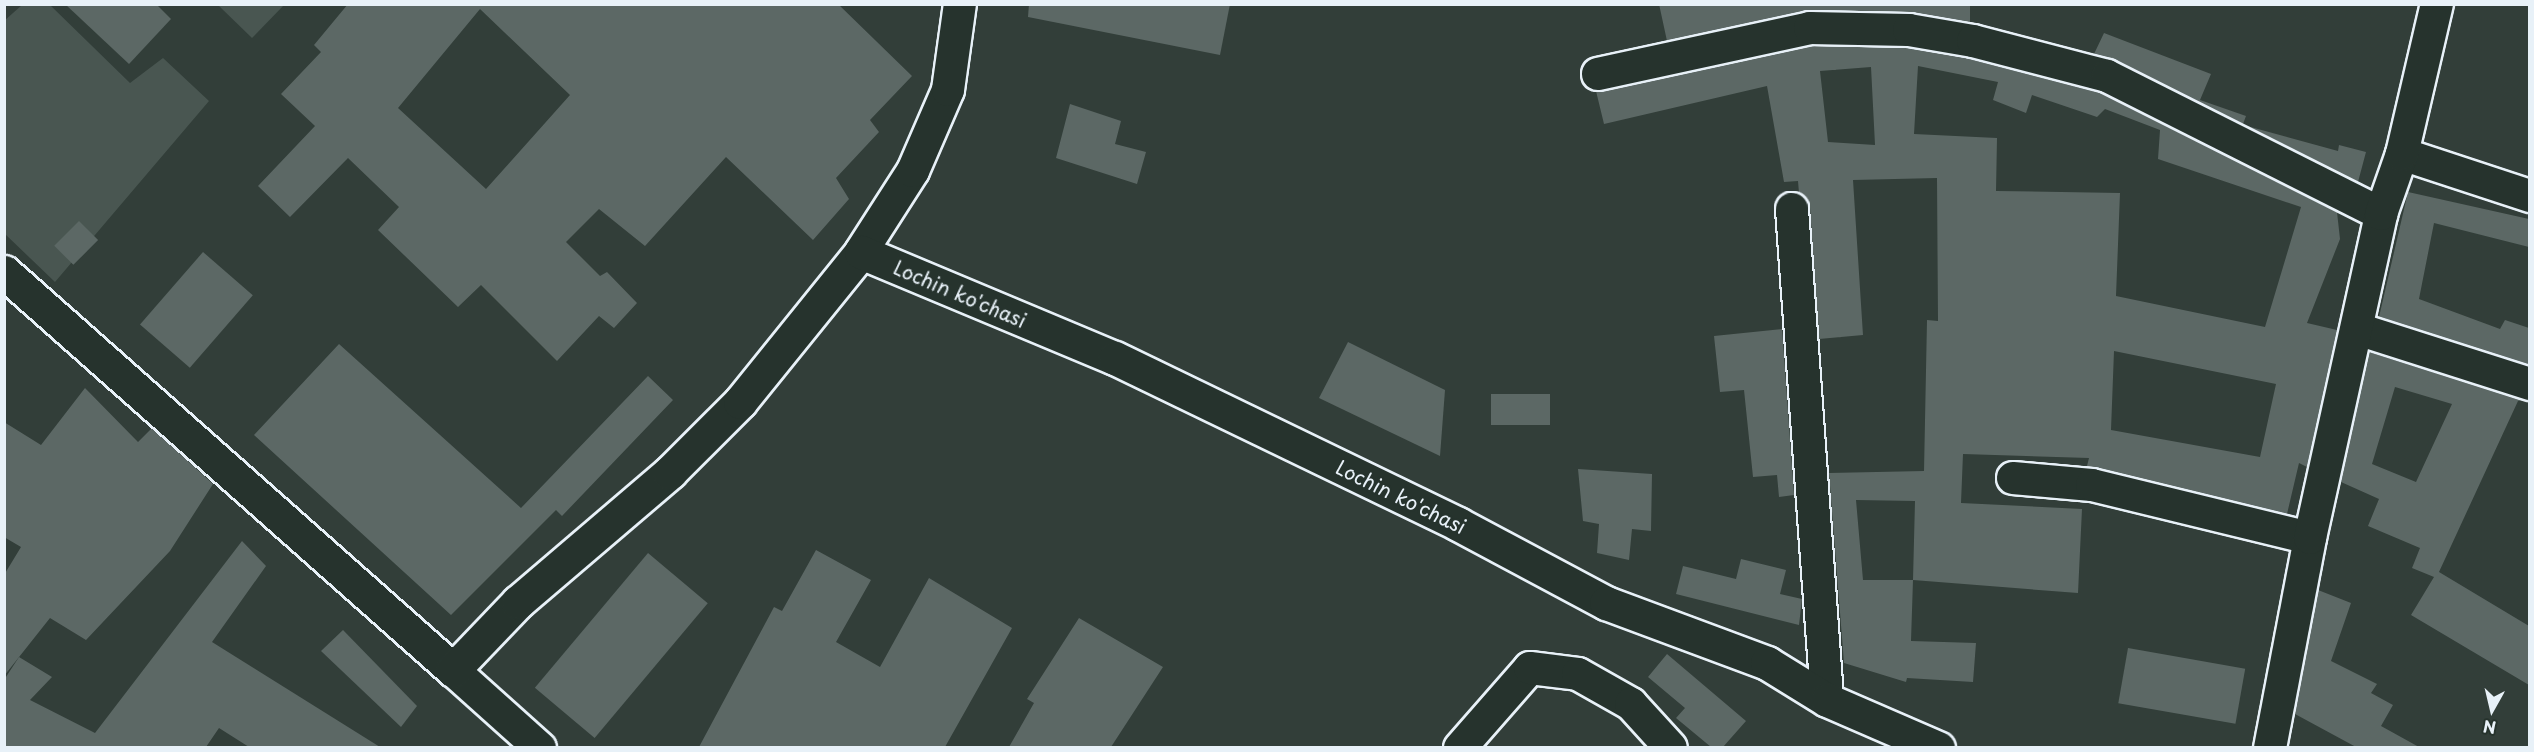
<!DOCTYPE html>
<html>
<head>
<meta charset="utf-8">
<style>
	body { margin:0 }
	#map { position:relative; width:2534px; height:752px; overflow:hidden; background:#323e39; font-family:"Playpen Sans",sans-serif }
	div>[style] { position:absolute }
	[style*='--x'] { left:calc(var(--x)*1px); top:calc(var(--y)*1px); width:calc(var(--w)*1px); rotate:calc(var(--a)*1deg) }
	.green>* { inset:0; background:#495651 }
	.building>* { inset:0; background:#5c6865; transform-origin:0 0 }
	.roads { filter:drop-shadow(2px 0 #e8f1f8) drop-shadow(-2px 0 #e8f1f8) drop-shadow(0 2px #e8f1f8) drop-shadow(0 -2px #e8f1f8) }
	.minor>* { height:32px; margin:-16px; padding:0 16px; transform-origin:16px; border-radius:16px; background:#26332d }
	.tertiary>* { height:33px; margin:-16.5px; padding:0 16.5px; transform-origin:16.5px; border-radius:16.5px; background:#26332d }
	span { translate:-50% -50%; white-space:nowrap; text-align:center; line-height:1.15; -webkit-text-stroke:4.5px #26332d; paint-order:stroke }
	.street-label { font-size:20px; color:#e8f1f8 }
	.frame { position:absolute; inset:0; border:6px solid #e8f1f8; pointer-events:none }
	.north { position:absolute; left:2462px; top:680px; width:60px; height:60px; -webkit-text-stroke:4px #26332d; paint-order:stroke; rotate:188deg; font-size:16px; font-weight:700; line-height:24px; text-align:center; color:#e8f1f8 }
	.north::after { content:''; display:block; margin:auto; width:21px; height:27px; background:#e8f1f8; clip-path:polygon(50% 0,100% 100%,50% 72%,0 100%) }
</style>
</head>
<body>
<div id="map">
	<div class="green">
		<i style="clip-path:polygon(22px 5px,50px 5px,130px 83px,163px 58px,209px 101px,55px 282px,5px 234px,4px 21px)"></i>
		<i style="clip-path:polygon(218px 5px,284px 5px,252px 38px)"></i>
	</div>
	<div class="building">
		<i style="clip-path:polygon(65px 4px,156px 4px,171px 19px,129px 64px)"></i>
		<i style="clip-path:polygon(evenodd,348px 4px,838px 4px,912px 76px,870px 120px,879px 132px,836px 178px,849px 199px,813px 240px,726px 157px,645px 246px,599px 209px,566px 242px,600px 276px,607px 272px,637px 303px,614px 328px,599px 316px,557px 361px,481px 285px,458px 307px,378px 230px,399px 207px,348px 158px,290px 217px,258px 186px,315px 126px,281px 94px,321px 52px,314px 45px,348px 4px,480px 9px,570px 95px,486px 189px,398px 108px,480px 9px)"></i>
		<i style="clip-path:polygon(1029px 4px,1230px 4px,1220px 55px,1028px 17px)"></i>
		<i style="clip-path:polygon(1659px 4px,1970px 4px,1970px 22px,1909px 12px,1810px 10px,1667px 41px)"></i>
		<i style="clip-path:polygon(2104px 33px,2211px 74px,2200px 100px,2246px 116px,2243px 124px,2094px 54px)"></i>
		<i style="clip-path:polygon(evenodd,1812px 46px,1907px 48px,1969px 59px,2101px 93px,2337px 212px,2340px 239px,2307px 323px,2337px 330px,2307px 467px,2299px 463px,2287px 514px,2087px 466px,2089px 458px,1963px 454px,1961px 503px,2082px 509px,2078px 593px,1913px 580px,1911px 641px,1976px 643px,1973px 682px,1907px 678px,1906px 682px,1844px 663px,1829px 473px,1924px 471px,1927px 320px,1938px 321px,1937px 178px,1853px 180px,1863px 335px,1819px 339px,1810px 208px,1799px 193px,1798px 181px,1784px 182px,1767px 86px,1604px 124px,1596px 91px,1812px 46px,1918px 66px,1998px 82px,1993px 100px,2026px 113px,2032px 95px,2097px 117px,2105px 109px,2160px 130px,2158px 159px,2301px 207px,2265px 327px,2116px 296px,2120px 193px,1996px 191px,1997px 138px,1914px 134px,1918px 66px,1812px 46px,1871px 67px,1875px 145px,1828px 142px,1820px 71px,1871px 67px,1812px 46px,2114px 351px,2276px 384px,2260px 457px,2111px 430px,2114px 351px,1812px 46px,1856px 500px,1915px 501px,1913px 580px,1863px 580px,1856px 500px)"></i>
		<i style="clip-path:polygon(1070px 104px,1121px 121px,1115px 144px,1146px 152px,1137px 184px,1056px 158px)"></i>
		<i style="clip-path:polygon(2247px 126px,2338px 151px,2339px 145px,2366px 152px,2358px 182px)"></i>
		<i style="clip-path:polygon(2408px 192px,2529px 219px,2529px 247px,2434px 223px,2419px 299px,2500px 329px,2505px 320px,2529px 328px,2529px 365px,2379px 317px)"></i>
		<i style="left:79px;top:221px;width:27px;height:35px;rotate:45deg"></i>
		<i style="left:203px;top:252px;width:66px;height:96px;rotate:41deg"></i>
		<i style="clip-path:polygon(1782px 329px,1794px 495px,1779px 497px,1777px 475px,1753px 477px,1744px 390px,1720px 392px,1714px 336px)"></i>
		<i style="clip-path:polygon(1348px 342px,1445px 390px,1440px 456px,1319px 398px)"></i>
		<i style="clip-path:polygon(339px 344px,521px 508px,648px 376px,673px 400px,562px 516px,556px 510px,451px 615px,254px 435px)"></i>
		<i style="clip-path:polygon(evenodd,2369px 352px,2522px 400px,2518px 401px,2439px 572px,2529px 626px,2529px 685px,2411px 615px,2434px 577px,2412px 568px,2420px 548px,2368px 526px,2379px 499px,2341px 482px,2369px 352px,2395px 387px,2452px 404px,2416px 482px,2372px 464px,2395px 387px)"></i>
		<i style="clip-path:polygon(85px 388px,138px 442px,152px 428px,213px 484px,170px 551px,86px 640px,50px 618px,4px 676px,4px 575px,21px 547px,4px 537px,4px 422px,41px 445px)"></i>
		<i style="left:1491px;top:394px;width:59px;height:31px"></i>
		<i style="clip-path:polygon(1578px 469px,1652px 474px,1651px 531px,1632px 529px,1629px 560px,1597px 553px,1599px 524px,1583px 521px)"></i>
		<i style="clip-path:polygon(242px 541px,266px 566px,212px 642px,380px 747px,249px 747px,219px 728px,206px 747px,4px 747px,4px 680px,19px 657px,52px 677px,30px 700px,95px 733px)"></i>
		<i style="clip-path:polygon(816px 550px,871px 580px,836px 642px,880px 667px,929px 578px,1012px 628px,945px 747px,699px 747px,774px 607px,782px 611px)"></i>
		<i style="left:648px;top:553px;width:78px;height:176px;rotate:40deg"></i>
		<i style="clip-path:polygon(1741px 559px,1786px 570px,1780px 594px,1802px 599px,1799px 625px,1676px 594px,1683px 566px,1736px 579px)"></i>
		<i style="clip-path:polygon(2318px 590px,2351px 603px,2331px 661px,2377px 684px,2371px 693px,2393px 705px,2381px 726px,2419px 747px,2356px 747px,2295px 714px)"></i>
		<i style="clip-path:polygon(1079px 618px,1163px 667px,1111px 747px,1009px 747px,1034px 703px,1027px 699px)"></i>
		<i style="clip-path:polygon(343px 630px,417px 706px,401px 727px,321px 651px)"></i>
		<i style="left:2128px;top:648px;width:119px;height:56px;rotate:10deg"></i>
		<i style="clip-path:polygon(1667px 654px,1746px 721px,1723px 747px,1711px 747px,1676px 718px,1685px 708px,1648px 677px)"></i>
	</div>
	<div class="roads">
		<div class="minor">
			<i style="--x:1598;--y:74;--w:217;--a:-12.2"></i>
			<i style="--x:1810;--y:28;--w:99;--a:1.2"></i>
			<i style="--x:1909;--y:30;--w:65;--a:9.8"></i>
			<i style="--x:1973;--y:41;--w:138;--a:14.6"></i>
			<i style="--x:2107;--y:76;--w:307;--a:26.7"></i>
			<i style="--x:2402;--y:154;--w:135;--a:18.2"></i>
			<i style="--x:1792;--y:209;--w:492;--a:85.9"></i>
			<i style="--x:861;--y:252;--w:96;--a:-57.3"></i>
			<i style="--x:913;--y:171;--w:88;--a:-66.6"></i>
			<i style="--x:948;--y:90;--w:87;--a:-82.1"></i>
			<i style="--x:2358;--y:329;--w:181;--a:17.7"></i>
			<i style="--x:2013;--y:478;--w:79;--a:5.1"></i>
			<i style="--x:2092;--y:485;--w:224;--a:13.7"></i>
			<i style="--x:453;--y:670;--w:117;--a:41.9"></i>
			<i style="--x:1460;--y:748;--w:106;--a:-48.8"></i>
			<i style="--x:1530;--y:668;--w:48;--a:7.1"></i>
			<i style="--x:1578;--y:674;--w:61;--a:29.5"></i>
			<i style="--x:1631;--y:704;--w:59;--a:47.7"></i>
			<i style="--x:2270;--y:748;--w:214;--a:-79.2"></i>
			<i style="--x:2310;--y:538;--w:332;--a:-77.6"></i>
			<i style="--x:2381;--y:214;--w:64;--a:-70.7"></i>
			<i style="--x:2402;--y:154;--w:154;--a:-76.9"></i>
		</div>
		<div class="tertiary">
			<i style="--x:4;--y:272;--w:600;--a:41.55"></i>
			<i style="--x:453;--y:670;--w:94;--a:-46.3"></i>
			<i style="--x:518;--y:602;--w:200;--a:-40.5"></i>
			<i style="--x:670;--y:472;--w:99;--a:-45"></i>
			<i style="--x:740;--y:402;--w:193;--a:-51.1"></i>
			<i style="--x:861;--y:252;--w:275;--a:22.7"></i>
			<i style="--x:1115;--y:358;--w:381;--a:25.8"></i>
			<i style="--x:1458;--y:524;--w:168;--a:28.1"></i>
			<i style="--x:1606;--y:603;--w:172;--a:20.4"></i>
			<i style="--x:1767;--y:663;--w:70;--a:31.7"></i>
			<i style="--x:1827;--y:700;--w:121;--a:23.4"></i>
		</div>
	</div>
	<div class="street-label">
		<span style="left:960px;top:294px;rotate:23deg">Lochin ko'chasi</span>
		<span style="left:1401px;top:497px;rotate:26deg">Lochin ko'chasi</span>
	</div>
	<div class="frame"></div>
	<div class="north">N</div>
</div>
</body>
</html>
